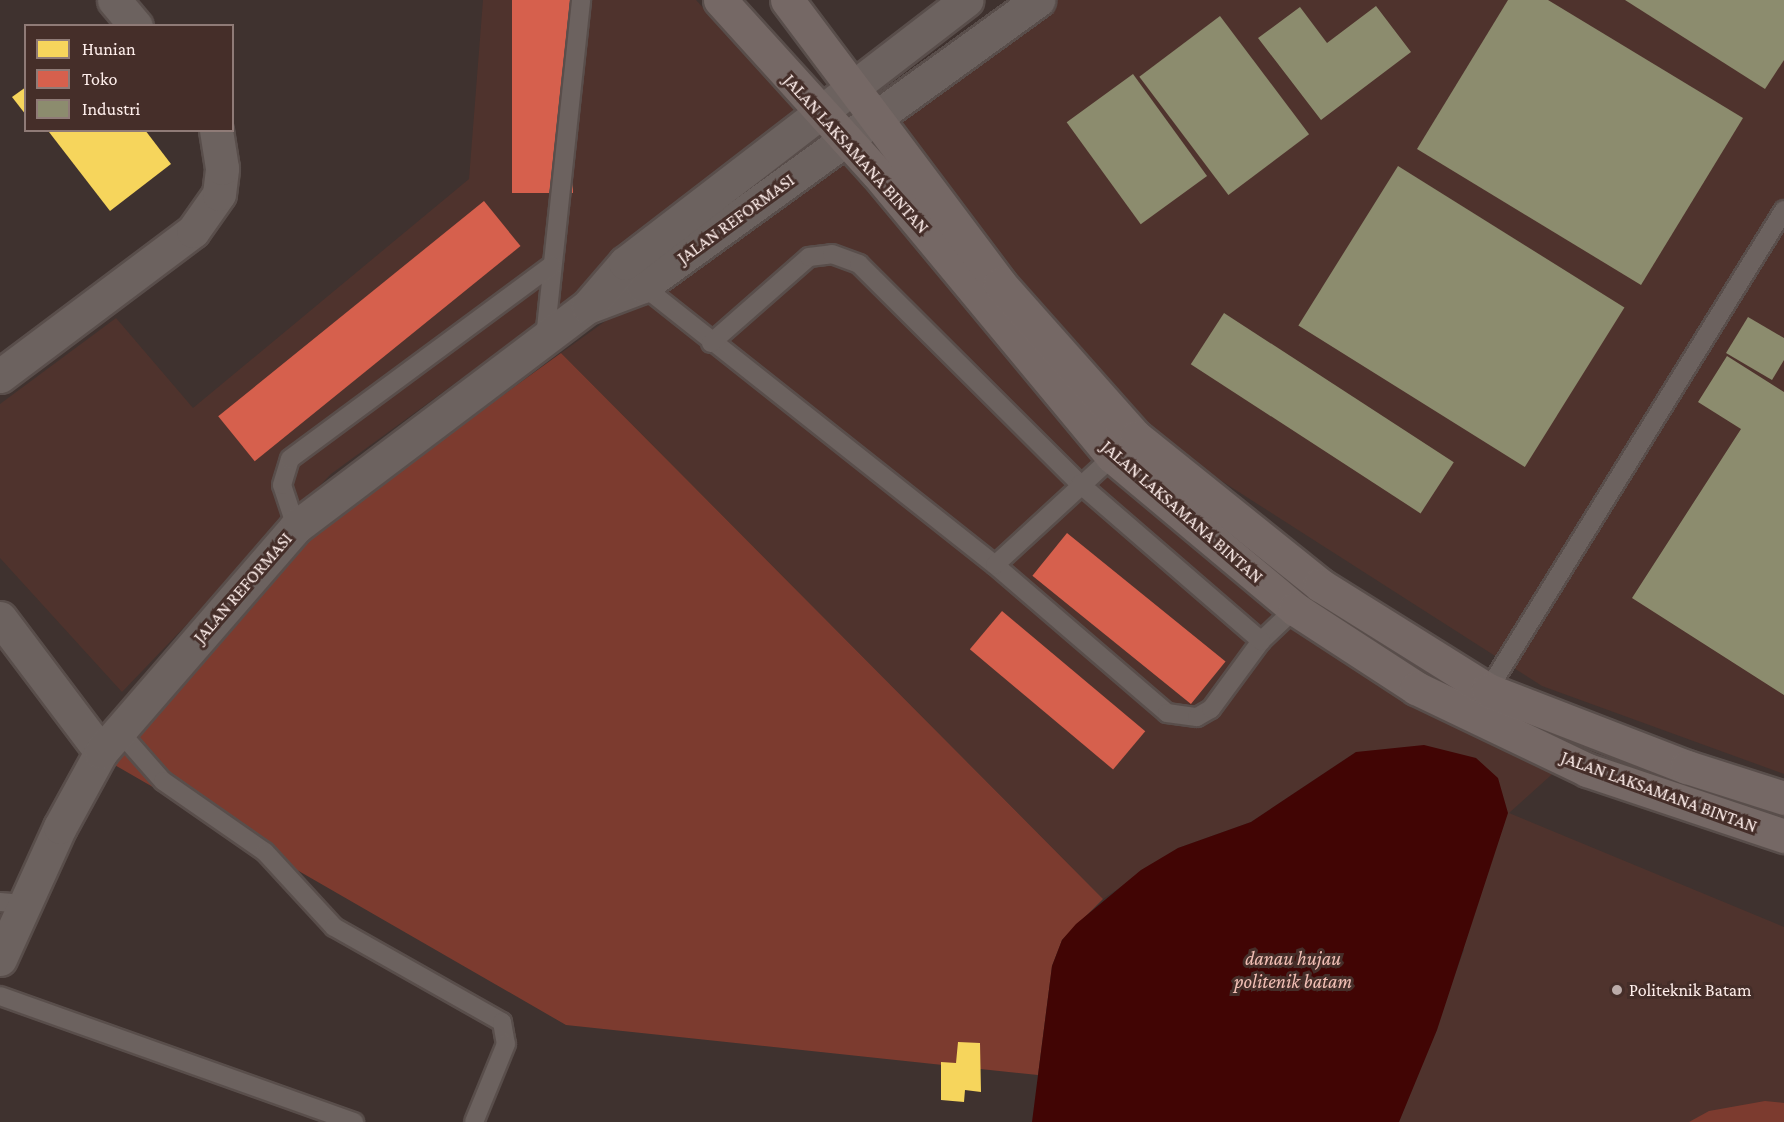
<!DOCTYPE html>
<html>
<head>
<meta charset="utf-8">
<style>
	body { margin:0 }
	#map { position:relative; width:1784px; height:1122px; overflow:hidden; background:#3f322f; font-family:"Crimson Pro",serif }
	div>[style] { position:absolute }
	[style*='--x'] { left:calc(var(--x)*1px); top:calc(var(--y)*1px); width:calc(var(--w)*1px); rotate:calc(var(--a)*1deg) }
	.built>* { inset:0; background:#4f332d }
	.green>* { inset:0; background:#7c3b2f }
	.water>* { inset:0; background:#410504 }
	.homes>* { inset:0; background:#f6d55c }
	.shops>* { inset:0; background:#d6604d; transform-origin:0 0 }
	.industry>* { inset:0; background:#8c8c6e; transform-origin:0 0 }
	.roads { filter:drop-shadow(2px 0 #594e4b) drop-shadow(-2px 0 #594e4b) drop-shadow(0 2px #594e4b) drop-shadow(0 -2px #594e4b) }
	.service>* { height:18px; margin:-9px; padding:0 9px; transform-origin:9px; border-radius:9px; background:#6c625f }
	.minor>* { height:33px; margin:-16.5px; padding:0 16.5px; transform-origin:16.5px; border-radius:16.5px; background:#6c625f }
	.tertiary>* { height:33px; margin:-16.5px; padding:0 16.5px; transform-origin:16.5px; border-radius:16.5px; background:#6c625f }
	.secondary>* { height:33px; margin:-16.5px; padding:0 16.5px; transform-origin:16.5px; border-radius:16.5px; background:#756865 }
	.dots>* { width:16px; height:16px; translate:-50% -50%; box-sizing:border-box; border:3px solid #452e29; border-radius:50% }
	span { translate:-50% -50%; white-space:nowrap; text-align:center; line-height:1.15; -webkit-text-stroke:6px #452e29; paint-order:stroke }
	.street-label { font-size:18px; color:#feeeeb }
	.poi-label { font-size:18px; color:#feeeeb }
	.left { translate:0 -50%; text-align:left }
	.water-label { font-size:20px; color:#f1bfb5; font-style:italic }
	.legend { position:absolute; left:24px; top:24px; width:210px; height:108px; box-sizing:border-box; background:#452e29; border:2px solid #8f7b77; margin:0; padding:8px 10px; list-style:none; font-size:18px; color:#feeeeb }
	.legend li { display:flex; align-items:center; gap:12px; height:30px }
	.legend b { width:30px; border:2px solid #8f7b77 }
</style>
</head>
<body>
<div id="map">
	<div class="built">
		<i style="clip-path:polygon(483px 0,696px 0,810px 124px,331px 474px,122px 692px,0 558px,0 404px,116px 318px,193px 408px,469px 179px)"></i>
		<i style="clip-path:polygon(1052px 0,1784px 0,1784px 774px,1542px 686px,1170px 448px,887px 128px)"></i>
		<i style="clip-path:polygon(846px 148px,1279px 589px,1480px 700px,1589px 741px,1509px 813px,1784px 927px,1784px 1122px,1399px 1122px,1464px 950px,1356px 752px,1251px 822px,1178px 848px,1103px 899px,561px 353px)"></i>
	</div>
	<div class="green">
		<i style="clip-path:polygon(561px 353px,1103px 899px,1062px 940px,1052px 966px,1038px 1075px,566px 1025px,113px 764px,286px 552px)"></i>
		<i style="clip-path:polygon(1765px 1101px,1784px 1103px,1784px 1122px,1689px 1122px,1709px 1111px)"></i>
	</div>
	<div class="water">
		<i style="clip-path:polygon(1424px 745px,1476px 758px,1498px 778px,1508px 813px,1437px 1030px,1399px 1122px,1032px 1122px,1052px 966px,1062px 940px,1076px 924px,1141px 870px,1178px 848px,1251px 822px,1356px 752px)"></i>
	</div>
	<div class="homes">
		<i style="clip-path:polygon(26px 87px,26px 115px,12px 97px)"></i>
		<i style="clip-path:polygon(145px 130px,171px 164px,110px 211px,49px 132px)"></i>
		<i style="clip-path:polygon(958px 1042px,980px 1043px,981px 1092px,965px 1090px,964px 1102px,941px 1100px,941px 1062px,956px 1063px)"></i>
	</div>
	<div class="shops">
		<i style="left:512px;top:0;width:61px;height:193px"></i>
		<i style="left:484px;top:201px;width:58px;height:342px;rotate:51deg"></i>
		<i style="left:1067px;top:533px;width:204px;height:55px;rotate:39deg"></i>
		<i style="left:1002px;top:611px;width:187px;height:50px;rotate:40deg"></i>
	</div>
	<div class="industry">
		<i style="clip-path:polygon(1508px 0,1548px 0,1743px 118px,1641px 285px,1417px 149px)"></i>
		<i style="clip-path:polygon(1625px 0,1784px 0,1784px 60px,1765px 89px)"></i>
		<i style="clip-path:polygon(1376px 6px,1411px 52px,1321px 120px,1258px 38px,1300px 7px,1327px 43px)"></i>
		<i style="left:1220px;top:16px;width:148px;height:101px;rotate:53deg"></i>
		<i style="left:1133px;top:74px;width:126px;height:82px;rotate:54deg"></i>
		<i style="left:1398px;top:166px;width:267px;height:188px;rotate:32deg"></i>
		<i style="left:1224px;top:313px;width:274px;height:61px;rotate:33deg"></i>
		<i style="clip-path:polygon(1748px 317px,1784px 338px,1784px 360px,1772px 380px,1726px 353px)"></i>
		<i style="clip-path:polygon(1727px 356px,1784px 392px,1784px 695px,1632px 598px,1741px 429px,1698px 402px)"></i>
	</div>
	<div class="roads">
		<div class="service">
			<i style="--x:643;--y:286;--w:449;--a:38.4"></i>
			<i style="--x:995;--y:565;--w:227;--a:40.7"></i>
			<i style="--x:1167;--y:713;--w:30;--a:8"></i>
			<i style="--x:1197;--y:717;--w:16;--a:-30"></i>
			<i style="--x:1211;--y:709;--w:84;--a:-53.7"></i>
			<i style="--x:1261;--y:641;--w:52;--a:-43.5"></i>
			<i style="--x:545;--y:338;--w:340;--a:-83.9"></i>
			<i style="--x:711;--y:343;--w:130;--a:-41.3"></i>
			<i style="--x:809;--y:257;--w:23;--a:-7"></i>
			<i style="--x:832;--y:254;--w:29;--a:20"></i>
			<i style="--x:859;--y:264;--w:312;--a:44.9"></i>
			<i style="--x:1080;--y:484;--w:240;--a:40.9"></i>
			<i style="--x:296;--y:527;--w:44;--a:-108.4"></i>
			<i style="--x:282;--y:485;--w:27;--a:-73"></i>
			<i style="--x:290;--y:459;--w:325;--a:-36.5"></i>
			<i style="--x:995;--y:565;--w:167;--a:-42.6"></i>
			<i style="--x:1488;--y:690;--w:564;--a:-58.34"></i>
			<i style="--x:119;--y:731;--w:67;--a:48.7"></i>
			<i style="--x:163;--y:781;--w:124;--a:34.8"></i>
			<i style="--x:265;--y:852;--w:102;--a:47.4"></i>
			<i style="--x:334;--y:927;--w:193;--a:29.5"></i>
			<i style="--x:502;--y:1022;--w:22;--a:80"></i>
			<i style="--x:506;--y:1044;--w:84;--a:112.3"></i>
			<i style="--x:0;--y:902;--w:23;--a:5"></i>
			<i style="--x:0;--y:996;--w:376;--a:19.6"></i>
		</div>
		<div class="minor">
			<i style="--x:114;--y:0;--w:34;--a:50"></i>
			<i style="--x:0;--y:376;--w:241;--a:-36.9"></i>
			<i style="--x:193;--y:231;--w:45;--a:-54.9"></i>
			<i style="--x:219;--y:194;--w:26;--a:-83"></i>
			<i style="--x:222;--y:168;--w:38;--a:-99"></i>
			<i style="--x:0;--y:618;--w:168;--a:53"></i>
		</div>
		<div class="tertiary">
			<i style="--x:590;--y:306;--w:57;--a:-20.7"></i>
			<i style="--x:643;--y:286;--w:488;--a:-35.9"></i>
			<i style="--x:0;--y:959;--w:145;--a:-65.6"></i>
			<i style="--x:60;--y:827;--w:85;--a:-61.3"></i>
			<i style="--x:101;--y:752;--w:298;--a:-49.1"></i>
			<i style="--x:296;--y:527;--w:366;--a:-37.1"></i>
			<i style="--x:588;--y:306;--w:57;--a:-49.3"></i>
			<i style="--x:625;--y:263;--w:431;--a:-37.6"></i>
		</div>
		<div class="secondary">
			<i style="--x:720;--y:0;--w:234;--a:47.8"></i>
			<i style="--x:877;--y:173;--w:368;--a:50.3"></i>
			<i style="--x:1112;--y:456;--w:239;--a:39.9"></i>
			<i style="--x:1295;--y:609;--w:145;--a:33.1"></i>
			<i style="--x:1416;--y:688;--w:190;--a:25.6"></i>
			<i style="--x:1587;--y:770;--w:208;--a:18.5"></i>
			<i style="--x:787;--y:0;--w:355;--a:53.1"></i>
			<i style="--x:1000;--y:284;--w:205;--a:48.4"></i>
			<i style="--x:1136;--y:437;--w:236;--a:38.8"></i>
			<i style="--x:1320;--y:585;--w:198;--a:32"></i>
			<i style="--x:1488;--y:690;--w:213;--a:21.2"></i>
			<i style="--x:1687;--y:767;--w:102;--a:17.7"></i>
		</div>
	</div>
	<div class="dots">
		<i style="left:1617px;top:990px;background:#bbaca9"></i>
	</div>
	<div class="street-label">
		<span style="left:856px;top:154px;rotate:48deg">JALAN LAKSAMANA BINTAN</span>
		<span style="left:736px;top:219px;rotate:-36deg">JALAN REFORMASI</span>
		<span style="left:1182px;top:512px;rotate:41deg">JALAN LAKSAMANA BINTAN</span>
		<span style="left:243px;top:588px;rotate:-49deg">JALAN REFORMASI</span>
		<span style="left:1659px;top:792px;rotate:20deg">JALAN LAKSAMANA BINTAN</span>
	</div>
	<div class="poi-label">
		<span class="left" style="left:1629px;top:990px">Politeknik Batam</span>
	</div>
	<div class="water-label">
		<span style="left:1293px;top:970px">danau hujau<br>politenik batam</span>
	</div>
	<ul class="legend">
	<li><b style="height:16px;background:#f6d55c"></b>Hunian</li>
	<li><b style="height:16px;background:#d6604d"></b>Toko</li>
	<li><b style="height:16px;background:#8c8c6e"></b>Industri</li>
	</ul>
</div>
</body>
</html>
